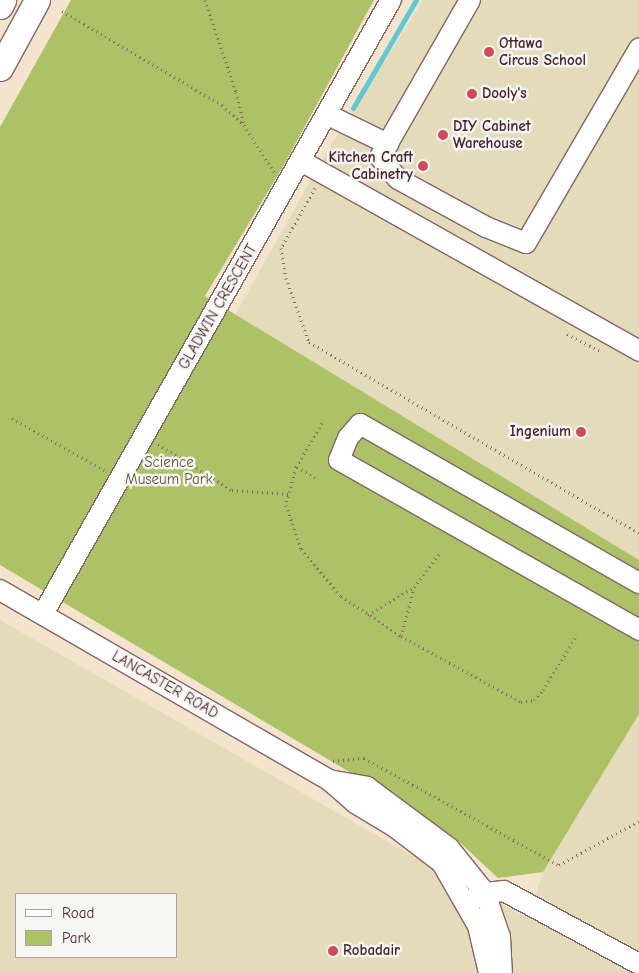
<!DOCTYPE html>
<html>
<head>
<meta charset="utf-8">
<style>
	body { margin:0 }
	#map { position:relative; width:639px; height:973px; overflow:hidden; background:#f4e4ce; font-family:"Comic Neue",sans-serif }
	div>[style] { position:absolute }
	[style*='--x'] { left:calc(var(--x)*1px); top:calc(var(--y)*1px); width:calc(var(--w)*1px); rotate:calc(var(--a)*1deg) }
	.built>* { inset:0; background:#e3dbba }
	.green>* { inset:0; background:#adc266 }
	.stream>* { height:5px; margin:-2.5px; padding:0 2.5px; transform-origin:2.5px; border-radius:2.5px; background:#5dc9d5 }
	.path>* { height:3px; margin-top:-1.5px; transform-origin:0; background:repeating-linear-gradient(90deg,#866464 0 1px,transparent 0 5px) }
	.roads { filter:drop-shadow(1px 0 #866464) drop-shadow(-1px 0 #866464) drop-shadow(0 1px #866464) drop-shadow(0 -1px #866464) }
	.minor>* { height:20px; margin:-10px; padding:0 10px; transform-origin:10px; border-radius:10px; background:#fff }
	.major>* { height:25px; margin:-12.5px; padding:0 12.5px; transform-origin:12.5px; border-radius:12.5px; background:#fff }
	.dots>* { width:14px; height:14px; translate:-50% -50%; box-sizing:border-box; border:2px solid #f6f6f2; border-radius:50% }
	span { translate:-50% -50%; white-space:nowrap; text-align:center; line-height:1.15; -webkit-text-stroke:5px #f6f6f2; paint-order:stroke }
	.poi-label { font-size:15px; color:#4a1f2b; font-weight:700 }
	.left { translate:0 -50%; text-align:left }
	.right { translate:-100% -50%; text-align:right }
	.street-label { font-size:15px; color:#4a1f2b }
	.park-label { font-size:15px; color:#68503d }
	.legend { position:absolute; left:15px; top:893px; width:162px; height:65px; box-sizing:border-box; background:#f6f6f2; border:1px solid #b1a0a2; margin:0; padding:6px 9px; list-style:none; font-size:15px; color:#4a1f2b }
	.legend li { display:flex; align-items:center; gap:10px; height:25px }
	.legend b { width:25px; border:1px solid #b1a0a2 }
</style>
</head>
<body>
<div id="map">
	<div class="built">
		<i style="clip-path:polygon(423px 0,639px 0,639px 560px,235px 315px,326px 153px)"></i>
		<i style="clip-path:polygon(evenodd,0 620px,425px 863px,528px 918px,543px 872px,639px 714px,639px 973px,0 973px,0 620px,16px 894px,176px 894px,176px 957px,16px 957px,16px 894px)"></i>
	</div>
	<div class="green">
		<i style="clip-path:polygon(71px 0,374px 0,281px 170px,205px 296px,639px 560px,639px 714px,543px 872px,498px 878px,455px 838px,385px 793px,0 565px,0 127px)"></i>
	</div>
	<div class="stream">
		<i style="--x:353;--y:108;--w:125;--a:-59.7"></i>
	</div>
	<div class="path">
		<i style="--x:205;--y:0;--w:97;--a:71.4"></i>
		<i style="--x:236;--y:92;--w:34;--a:76"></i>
		<i style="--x:62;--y:11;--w:186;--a:30.4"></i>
		<i style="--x:222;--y:105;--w:30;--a:42"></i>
		<i style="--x:244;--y:125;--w:56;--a:57.4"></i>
		<i style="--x:315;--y:188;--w:69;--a:119.5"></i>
		<i style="--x:281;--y:248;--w:30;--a:81"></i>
		<i style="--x:286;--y:278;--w:68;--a:70.2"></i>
		<i style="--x:309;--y:342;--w:381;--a:30.1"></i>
		<i style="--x:567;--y:334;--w:37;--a:27"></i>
		<i style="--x:12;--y:418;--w:106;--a:29.5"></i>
		<i style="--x:322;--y:423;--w:51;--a:120.6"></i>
		<i style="--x:296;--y:467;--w:39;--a:105"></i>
		<i style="--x:286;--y:505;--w:46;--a:71.2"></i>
		<i style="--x:301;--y:549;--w:62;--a:49.6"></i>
		<i style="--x:341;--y:596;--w:72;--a:33.7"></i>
		<i style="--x:401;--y:636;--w:137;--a:28.8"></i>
		<i style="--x:521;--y:702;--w:13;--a:-9"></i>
		<i style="--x:534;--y:700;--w:13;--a:-48"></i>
		<i style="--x:543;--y:690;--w:65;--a:-58.3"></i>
		<i style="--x:158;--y:444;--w:87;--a:31.9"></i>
		<i style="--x:232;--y:490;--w:57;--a:4"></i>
		<i style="--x:297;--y:467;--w:24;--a:30"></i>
		<i style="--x:368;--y:615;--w:54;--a:-31.3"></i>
		<i style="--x:414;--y:587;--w:45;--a:-53.1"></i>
		<i style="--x:401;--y:636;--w:50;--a:-74.8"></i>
		<i style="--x:333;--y:761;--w:31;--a:-6"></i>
		<i style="--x:364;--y:758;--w:222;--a:28.8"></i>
		<i style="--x:559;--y:865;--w:91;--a:-28.8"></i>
	</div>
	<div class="roads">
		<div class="minor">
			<i style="--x:470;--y:0;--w:181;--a:119.8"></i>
			<i style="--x:380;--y:157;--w:28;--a:51"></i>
			<i style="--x:398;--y:179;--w:100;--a:28.6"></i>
			<i style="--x:486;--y:227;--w:43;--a:21.8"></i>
			<i style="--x:526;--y:243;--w:225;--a:-59.8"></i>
			<i style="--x:328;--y:115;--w:67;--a:25.8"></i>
			<i style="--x:301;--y:161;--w:388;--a:29.3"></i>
			<i style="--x:639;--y:583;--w:321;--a:-150.3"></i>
			<i style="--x:360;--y:424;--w:18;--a:131"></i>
			<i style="--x:348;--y:438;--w:24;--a:112"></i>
			<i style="--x:339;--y:460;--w:345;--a:29.5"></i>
			<i style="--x:0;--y:590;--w:380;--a:30"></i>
			<i style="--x:329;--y:780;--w:35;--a:41"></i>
			<i style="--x:355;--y:803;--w:47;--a:31"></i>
			<i style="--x:395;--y:827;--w:59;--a:37.5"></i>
			<i style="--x:442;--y:863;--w:73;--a:60.3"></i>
			<i style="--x:478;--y:926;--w:48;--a:76.8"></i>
			<i style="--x:43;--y:614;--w:706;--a:-60.46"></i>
			<i style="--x:329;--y:780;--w:39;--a:10"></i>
			<i style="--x:367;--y:787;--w:102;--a:36.6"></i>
			<i style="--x:449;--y:848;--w:58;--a:51.3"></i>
			<i style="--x:485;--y:893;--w:46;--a:71.2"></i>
			<i style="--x:500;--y:937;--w:36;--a:87"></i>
			<i style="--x:473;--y:899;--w:13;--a:-27"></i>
			<i style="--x:485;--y:893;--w:19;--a:-6"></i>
			<i style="--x:504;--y:891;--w:153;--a:28.4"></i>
		</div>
		<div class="major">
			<i style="--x:0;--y:6;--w:7;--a:-63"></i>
			<i style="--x:0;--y:68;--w:77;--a:-61.4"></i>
		</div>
	</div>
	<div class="dots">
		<i style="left:489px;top:52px;background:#d1495b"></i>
		<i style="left:472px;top:94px;background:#d1495b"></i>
		<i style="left:443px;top:135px;background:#d1495b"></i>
		<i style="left:423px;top:166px;background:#d1495b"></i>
		<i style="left:581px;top:432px;background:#d1495b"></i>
		<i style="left:333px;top:951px;background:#d1495b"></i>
	</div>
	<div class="poi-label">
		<span class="left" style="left:499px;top:52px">Ottawa<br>Circus School</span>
		<span class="left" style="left:482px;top:94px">Dooly's</span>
		<span class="left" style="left:453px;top:135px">DIY Cabinet<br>Warehouse</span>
		<span class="right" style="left:413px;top:166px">Kitchen Craft<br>Cabinetry</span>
		<span class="right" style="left:571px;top:432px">Ingenium</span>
		<span class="left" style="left:343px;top:951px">Robadair</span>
	</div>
	<div class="street-label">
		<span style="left:218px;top:307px;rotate:-60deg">GLADWIN CRESCENT</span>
		<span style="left:165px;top:685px;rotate:30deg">LANCASTER ROAD</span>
	</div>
	<div class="park-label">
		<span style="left:169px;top:471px">Science<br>Museum Park</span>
	</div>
	<ul class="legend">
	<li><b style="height:6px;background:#fff"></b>Road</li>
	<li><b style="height:14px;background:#adc266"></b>Park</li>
	</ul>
</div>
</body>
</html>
